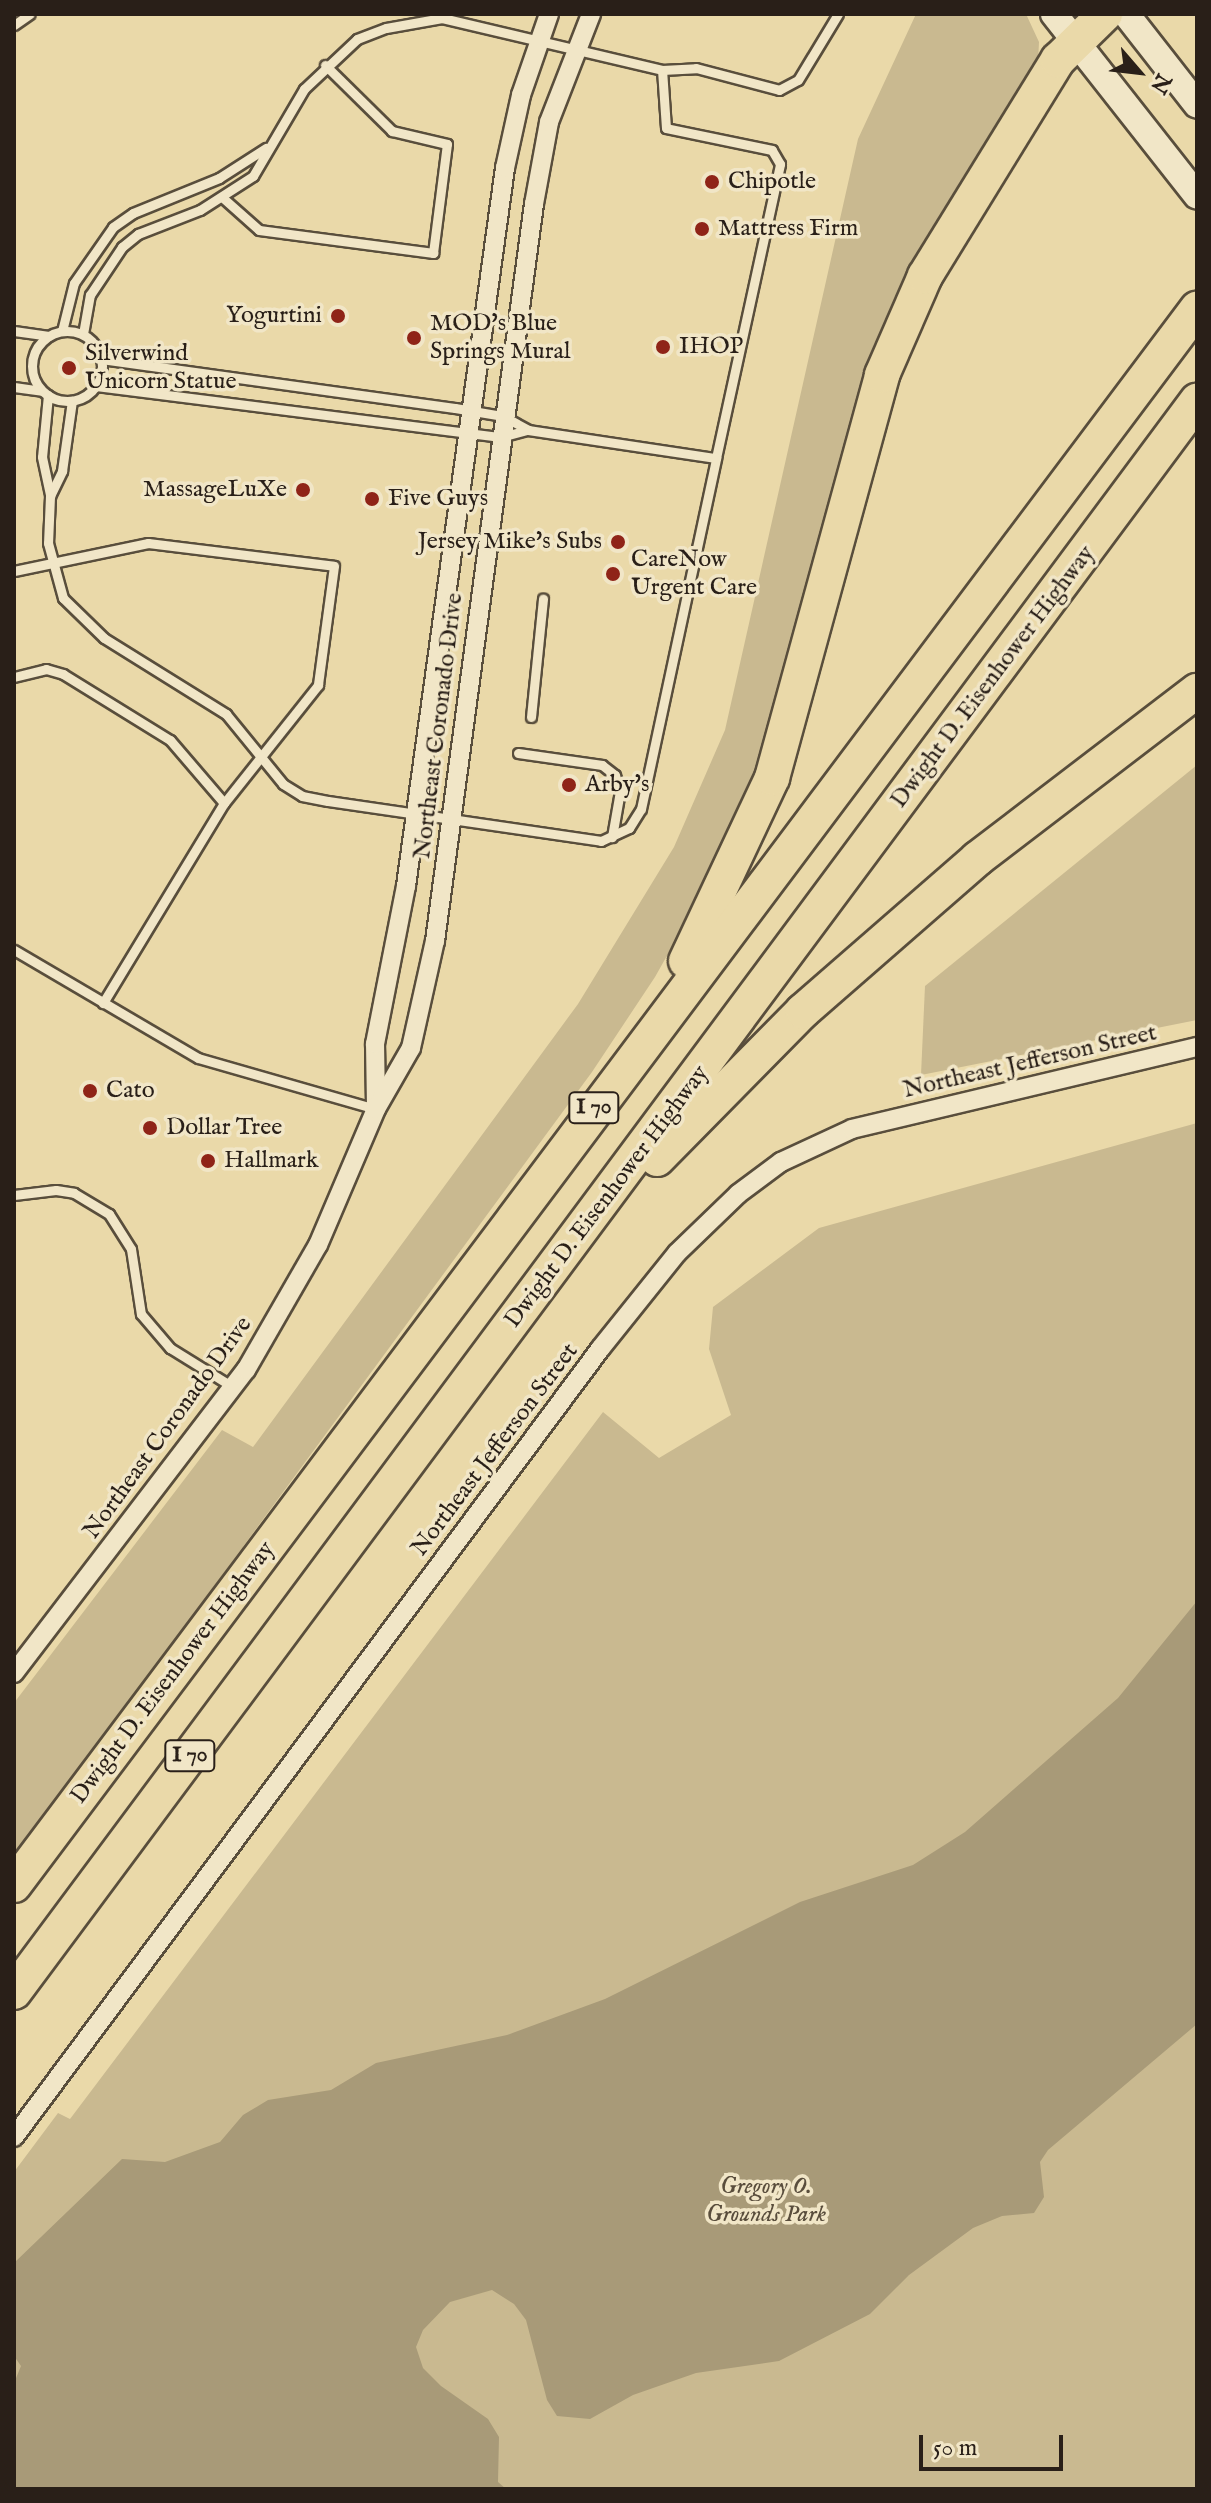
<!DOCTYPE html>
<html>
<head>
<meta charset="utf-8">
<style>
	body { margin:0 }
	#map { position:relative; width:1211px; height:2503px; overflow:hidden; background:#ead9a9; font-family:"IM FELL English",serif }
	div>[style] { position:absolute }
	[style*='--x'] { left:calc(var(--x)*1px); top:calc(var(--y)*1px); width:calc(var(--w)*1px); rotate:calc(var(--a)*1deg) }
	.green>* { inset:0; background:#c9b990 }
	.water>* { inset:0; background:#a89a78 }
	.roads { filter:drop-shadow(2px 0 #594e3c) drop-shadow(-2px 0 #594e3c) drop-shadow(0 2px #594e3c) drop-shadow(0 -2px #594e3c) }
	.service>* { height:9px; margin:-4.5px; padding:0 4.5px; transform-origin:4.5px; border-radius:4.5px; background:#f1e6c7 }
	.service>.ring { margin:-4.5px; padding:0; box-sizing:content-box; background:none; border:9px solid #f1e6c7; border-radius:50% }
	.minor>* { height:18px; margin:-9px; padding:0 9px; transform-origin:9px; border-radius:9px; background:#f1e6c7 }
	.secondary>* { height:26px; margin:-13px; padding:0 13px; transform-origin:13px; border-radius:13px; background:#f1e6c7 }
	.motorway>* { height:34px; margin:-17px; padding:0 17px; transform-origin:17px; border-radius:17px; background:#ead9a9 }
	.dots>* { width:22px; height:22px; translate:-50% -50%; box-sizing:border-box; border:4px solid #f1e6c7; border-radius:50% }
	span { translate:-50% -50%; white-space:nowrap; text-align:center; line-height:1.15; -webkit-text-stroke:7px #f1e6c7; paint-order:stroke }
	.shield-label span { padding:2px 6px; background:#f1e6c7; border:2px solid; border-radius:6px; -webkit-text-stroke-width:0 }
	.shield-label { font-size:22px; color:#291f18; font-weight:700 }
	.poi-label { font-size:24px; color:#291f18 }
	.left { translate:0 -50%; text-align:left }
	.right { translate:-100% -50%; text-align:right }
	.street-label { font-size:24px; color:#291f18 }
	.park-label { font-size:24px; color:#594d3c; font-style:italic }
	.frame { position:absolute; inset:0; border:16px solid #291f18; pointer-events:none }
	.north { position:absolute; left:1099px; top:32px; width:80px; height:80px; -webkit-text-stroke:6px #f1e6c7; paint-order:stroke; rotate:118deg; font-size:22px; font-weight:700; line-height:32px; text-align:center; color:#291f18 }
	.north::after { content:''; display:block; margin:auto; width:28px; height:36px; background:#291f18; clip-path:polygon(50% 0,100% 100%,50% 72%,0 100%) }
	.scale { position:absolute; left:919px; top:2435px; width:144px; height:36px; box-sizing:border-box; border:4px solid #291f18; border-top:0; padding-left:10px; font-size:24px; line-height:28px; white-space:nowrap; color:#291f18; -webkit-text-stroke:6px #f1e6c7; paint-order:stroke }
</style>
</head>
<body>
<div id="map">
	<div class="green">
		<i style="clip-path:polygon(916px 14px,1026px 14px,1039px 42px,1038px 63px,1023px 95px,964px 179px,888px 318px,866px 382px,753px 786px,717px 867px,655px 977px,592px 1072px,14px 1858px,14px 1703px,222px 1430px,253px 1447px,578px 1004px,674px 847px,725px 730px,858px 139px)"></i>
		<i style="clip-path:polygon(1197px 765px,1197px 1020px,921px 1075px,925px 986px)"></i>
		<i style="clip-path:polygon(1197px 1123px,1197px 2489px,14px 2489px,14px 2172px,58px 2113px,70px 2119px,603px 1412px,659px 1458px,731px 1415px,709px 1349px,713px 1307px,819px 1228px)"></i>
	</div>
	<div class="water">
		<i style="clip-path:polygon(1197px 1601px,1197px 2024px,1048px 2150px,1040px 2162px,1044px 2197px,1034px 2213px,1002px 2216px,973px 2228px,909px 2275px,870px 2314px,779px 2361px,696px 2373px,633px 2395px,590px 2419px,557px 2416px,547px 2400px,526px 2320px,514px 2304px,492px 2290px,450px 2302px,423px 2330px,416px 2347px,423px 2368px,441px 2386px,488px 2419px,499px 2437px,498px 2482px,506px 2489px,14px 2489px,14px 2383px,21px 2366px,14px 2356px,14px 2263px,122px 2159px,165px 2162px,220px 2142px,243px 2115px,268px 2100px,331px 2090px,376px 2063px,507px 2035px,605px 1999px,800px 1902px,913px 1865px,965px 1832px,1118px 1698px)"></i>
	</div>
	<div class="roads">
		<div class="service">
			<i style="--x:14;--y:25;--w:19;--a:-35"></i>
			<i style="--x:223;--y:198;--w:48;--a:41.6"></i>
			<i style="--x:259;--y:230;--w:176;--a:7.5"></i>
			<i style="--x:433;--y:253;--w:110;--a:-82.7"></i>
			<i style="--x:447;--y:144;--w:57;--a:-166.7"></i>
			<i style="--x:392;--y:131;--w:94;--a:-135.4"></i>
			<i style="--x:14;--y:331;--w:35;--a:8"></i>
			<i style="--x:62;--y:331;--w:49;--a:-76"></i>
			<i style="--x:74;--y:283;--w:68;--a:-55.1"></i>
			<i style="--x:113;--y:227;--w:24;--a:-35"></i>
			<i style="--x:133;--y:213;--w:93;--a:-22.1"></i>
			<i style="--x:219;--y:178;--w:56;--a:-32.6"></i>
			<i class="ring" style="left:32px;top:331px;width:61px;height:61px"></i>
			<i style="--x:83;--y:334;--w:40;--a:-80"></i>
			<i style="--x:90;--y:295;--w:58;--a:-56.3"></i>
			<i style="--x:122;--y:247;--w:21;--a:-39"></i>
			<i style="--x:138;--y:234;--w:66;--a:-21.2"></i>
			<i style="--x:200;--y:210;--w:63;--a:-32.7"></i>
			<i style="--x:253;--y:176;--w:101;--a:-59.6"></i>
			<i style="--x:304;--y:89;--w:73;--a:-43.3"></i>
			<i style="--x:357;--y:39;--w:31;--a:-21"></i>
			<i style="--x:386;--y:28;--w:57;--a:-10.1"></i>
			<i style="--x:442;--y:18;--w:226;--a:13.3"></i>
			<i style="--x:662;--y:70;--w:34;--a:-3"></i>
			<i style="--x:696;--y:68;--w:86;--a:14.8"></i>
			<i style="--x:779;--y:90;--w:21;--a:-28"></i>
			<i style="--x:798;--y:80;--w:77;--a:-58.8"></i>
			<i style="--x:101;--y:359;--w:357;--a:7.9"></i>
			<i style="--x:455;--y:408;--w:49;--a:9.5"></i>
			<i style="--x:503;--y:416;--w:29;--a:29"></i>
			<i style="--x:528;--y:430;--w:190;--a:8.5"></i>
			<i style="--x:716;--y:458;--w:301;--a:-77.7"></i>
			<i style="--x:780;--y:164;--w:16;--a:-120"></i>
			<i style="--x:772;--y:150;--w:108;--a:-168.3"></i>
			<i style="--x:666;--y:128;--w:58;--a:-93.9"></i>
			<i style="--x:96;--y:386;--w:408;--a:7.2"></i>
			<i style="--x:501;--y:437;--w:28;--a:-15"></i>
			<i style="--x:14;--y:387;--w:28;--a:8"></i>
			<i style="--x:48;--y:395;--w:62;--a:95.5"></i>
			<i style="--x:42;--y:457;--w:40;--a:78"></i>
			<i style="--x:50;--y:496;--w:47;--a:92.4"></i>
			<i style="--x:48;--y:543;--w:57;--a:74.7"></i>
			<i style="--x:63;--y:598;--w:57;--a:44.3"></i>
			<i style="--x:104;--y:638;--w:144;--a:31.9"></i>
			<i style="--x:226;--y:714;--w:90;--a:50.8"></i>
			<i style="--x:283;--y:784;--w:22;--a:32"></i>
			<i style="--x:302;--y:796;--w:26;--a:11"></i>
			<i style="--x:328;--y:801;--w:276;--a:8.3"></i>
			<i style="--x:601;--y:841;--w:31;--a:-25"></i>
			<i style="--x:629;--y:828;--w:22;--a:-58"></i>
			<i style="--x:641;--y:809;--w:359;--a:-77.9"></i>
			<i style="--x:50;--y:496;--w:28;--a:-64"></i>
			<i style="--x:62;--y:471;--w:71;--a:-81.9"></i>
			<i style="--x:14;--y:571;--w:137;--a:-11.8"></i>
			<i style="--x:148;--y:543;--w:187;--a:7"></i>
			<i style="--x:334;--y:566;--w:120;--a:97.7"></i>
			<i style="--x:318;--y:685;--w:151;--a:128.5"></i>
			<i style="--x:224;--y:803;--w:234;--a:121.2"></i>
			<i style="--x:14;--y:677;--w:33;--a:-14"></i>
			<i style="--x:46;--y:669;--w:18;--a:16"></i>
			<i style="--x:63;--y:674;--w:126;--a:31.7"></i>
			<i style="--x:170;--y:740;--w:83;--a:49.4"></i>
			<i style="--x:531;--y:717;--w:119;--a:-84.2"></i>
			<i style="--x:518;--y:753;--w:85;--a:8.1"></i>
			<i style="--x:602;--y:765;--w:16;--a:38"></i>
			<i style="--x:615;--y:775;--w:17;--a:73"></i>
			<i style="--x:620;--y:791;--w:47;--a:99.9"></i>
			<i style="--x:14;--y:950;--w:213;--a:30.4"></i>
			<i style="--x:198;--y:1058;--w:185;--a:16"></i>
			<i style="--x:14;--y:1195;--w:42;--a:-6.8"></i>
			<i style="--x:56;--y:1190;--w:18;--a:9"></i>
			<i style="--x:74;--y:1193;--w:41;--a:31"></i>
			<i style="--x:109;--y:1214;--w:41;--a:57.8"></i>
			<i style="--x:131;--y:1249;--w:66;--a:81.3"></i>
			<i style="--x:141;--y:1314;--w:45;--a:49.5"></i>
			<i style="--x:170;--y:1348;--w:74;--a:31.8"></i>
		</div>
		<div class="minor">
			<i style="--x:376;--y:1106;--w:62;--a:-90.9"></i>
			<i style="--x:375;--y:1044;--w:161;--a:-78.9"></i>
			<i style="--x:406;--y:886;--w:725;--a:-82.15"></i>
			<i style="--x:505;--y:168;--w:75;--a:-77.6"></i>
			<i style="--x:521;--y:95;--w:86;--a:-70.9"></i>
			<i style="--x:14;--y:1673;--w:382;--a:-52.6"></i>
			<i style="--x:246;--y:1370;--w:144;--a:-60.1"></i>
			<i style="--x:318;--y:1245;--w:148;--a:-66.9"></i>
			<i style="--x:376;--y:1109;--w:70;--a:-60.2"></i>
			<i style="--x:411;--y:1048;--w:110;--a:-77.4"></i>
			<i style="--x:435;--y:941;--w:744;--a:-82.35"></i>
			<i style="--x:534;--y:204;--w:83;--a:-79.6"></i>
			<i style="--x:549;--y:122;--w:116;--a:-68.7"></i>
			<i style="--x:14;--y:2137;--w:982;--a:-53.36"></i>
			<i style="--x:600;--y:1349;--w:123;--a:-51.3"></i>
			<i style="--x:677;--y:1253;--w:85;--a:-44"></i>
			<i style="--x:738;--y:1194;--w:54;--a:-36.7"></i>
			<i style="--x:781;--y:1162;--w:78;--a:-24.9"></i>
			<i style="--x:852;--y:1129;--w:355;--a:-13.4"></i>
		</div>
		<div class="secondary">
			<i style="--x:1054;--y:14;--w:231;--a:51.8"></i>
			<i style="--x:1126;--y:14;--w:115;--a:52"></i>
		</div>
		<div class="motorway">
			<i style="--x:686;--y:961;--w:202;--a:-64.8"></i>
			<i style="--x:772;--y:778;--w:418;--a:-74.7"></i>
			<i style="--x:882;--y:375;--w:108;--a:-66.5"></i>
			<i style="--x:925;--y:276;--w:254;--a:-58.4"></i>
			<i style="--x:1058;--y:60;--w:66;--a:-44.4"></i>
			<i style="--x:657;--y:1159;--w:208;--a:-45.4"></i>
			<i style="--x:803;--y:1011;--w:231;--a:-41.1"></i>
			<i style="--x:977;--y:859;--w:277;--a:-37.4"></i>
			<i style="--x:14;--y:1885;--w:1971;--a:-53.11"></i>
			<i style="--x:14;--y:1992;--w:1983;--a:-53.37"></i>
		</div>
	</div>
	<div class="dots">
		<i style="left:712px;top:182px;background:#8f2418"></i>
		<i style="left:702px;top:229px;background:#8f2418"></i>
		<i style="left:338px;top:316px;background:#8f2418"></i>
		<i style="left:414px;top:338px;background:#8f2418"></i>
		<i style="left:663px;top:347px;background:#8f2418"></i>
		<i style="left:69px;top:368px;background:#8f2418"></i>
		<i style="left:303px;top:490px;background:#8f2418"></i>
		<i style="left:372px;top:499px;background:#8f2418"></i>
		<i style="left:618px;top:542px;background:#8f2418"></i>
		<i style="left:613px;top:574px;background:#8f2418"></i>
		<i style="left:569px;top:785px;background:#8f2418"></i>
		<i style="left:90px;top:1091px;background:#8f2418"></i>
		<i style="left:150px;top:1128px;background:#8f2418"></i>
		<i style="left:208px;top:1161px;background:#8f2418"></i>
	</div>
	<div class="shield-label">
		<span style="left:594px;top:1108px">I 70</span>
		<span style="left:190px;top:1756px">I 70</span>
	</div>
	<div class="poi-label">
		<span class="left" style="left:728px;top:182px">Chipotle</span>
		<span class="left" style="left:718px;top:229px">Mattress Firm</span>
		<span class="right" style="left:322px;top:316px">Yogurtini</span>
		<span class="left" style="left:430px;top:338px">MOD's Blue<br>Springs Mural</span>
		<span class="left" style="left:679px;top:347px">IHOP</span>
		<span class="left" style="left:85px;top:368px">Silverwind<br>Unicorn Statue</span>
		<span class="right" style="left:287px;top:490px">MassageLuXe</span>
		<span class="left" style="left:388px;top:499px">Five Guys</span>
		<span class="right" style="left:602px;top:542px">Jersey Mike's Subs</span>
		<span class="left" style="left:631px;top:574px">CareNow<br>Urgent Care</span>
		<span class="left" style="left:585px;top:785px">Arby's</span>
		<span class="left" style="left:106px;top:1091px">Cato</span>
		<span class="left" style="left:166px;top:1128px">Dollar Tree</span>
		<span class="left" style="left:224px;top:1161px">Hallmark</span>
	</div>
	<div class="street-label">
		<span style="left:993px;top:677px;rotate:-53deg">Dwight D. Eisenhower Highway</span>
		<span style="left:439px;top:726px;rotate:-83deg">Northeast Coronado Drive</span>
		<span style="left:1030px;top:1062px;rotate:-13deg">Northeast Jefferson Street</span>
		<span style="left:607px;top:1197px;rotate:-53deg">Dwight D. Eisenhower Highway</span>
		<span style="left:168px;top:1428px;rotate:-54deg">Northeast Coronado Drive</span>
		<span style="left:495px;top:1450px;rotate:-53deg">Northeast Jefferson Street</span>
		<span style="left:173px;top:1673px;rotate:-53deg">Dwight D. Eisenhower Highway</span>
	</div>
	<div class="park-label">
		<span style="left:766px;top:2201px">Gregory O.<br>Grounds Park</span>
	</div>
	<div class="frame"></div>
	<div class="north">N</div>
	<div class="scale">50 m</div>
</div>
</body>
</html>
